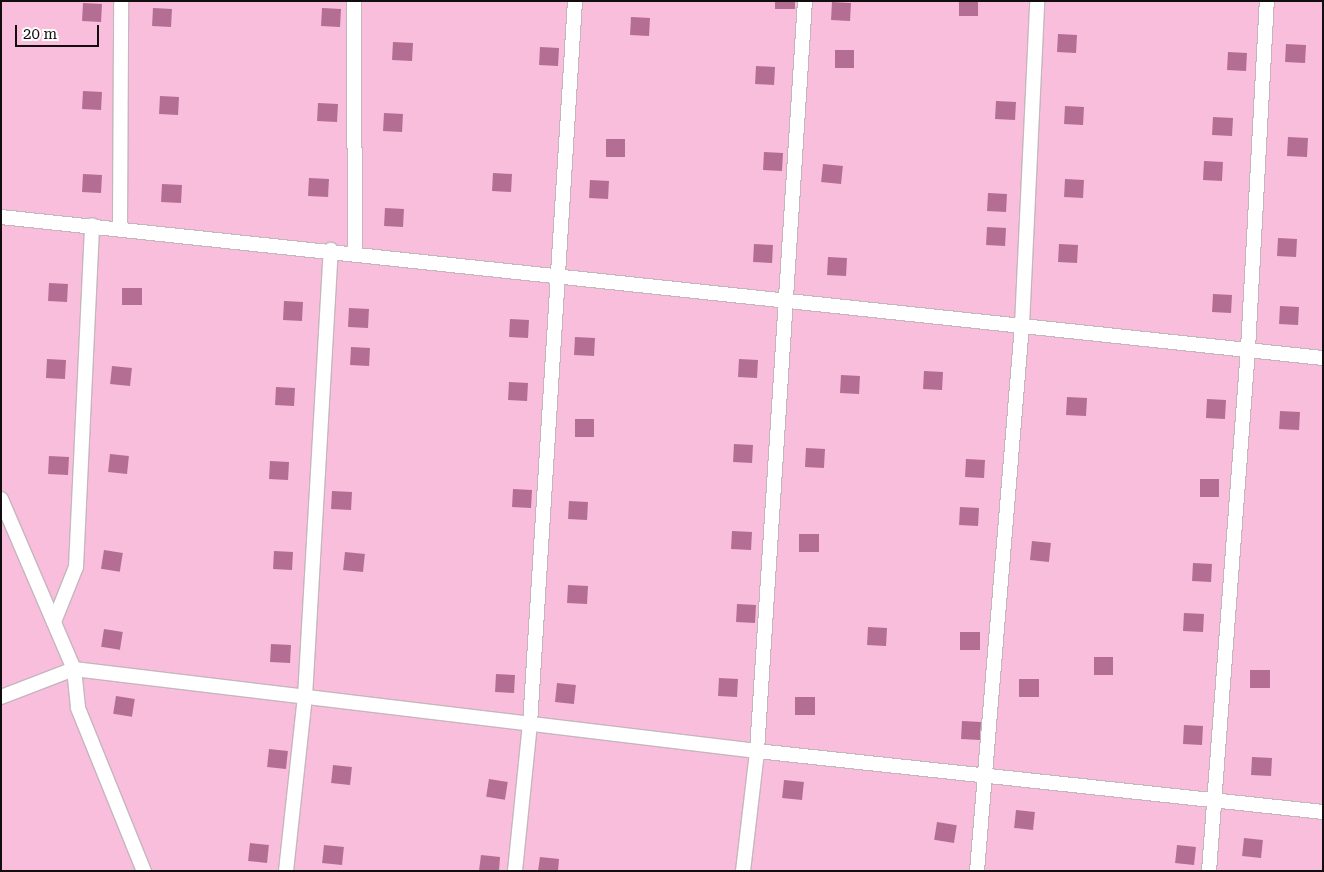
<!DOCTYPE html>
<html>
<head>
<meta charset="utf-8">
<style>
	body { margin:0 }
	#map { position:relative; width:1324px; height:872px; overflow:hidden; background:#fef7fb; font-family:"Roboto Serif",serif }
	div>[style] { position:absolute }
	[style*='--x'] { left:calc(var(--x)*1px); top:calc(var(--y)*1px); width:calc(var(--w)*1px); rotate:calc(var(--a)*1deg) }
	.green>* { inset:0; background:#f8bedb; transform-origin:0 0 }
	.building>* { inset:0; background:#b46d93; transform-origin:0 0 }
	.roads { filter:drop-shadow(1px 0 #c6b5bd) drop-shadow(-1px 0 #c6b5bd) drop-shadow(0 1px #c6b5bd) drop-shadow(0 -1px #c6b5bd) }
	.service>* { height:14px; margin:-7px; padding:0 7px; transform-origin:7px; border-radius:7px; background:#fff }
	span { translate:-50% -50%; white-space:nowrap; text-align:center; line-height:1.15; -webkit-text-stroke:4px #fff; paint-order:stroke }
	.frame { position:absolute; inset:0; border:2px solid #120d0f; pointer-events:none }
	.scale { position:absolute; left:15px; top:25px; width:84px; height:22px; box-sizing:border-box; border:2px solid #120d0f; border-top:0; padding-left:6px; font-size:15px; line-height:18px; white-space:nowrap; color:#120d0f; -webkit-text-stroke:4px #fff; paint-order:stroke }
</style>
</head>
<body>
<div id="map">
	<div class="green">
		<i style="left:1px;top:1px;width:1322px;height:870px"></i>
	</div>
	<div class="building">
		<i style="left:775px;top:1px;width:20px;height:8px"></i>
		<i style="left:959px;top:1px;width:19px;height:15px"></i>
		<i style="left:832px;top:2px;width:19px;height:18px;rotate:3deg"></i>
		<i style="left:83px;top:3px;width:19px;height:18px;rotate:3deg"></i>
		<i style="left:153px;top:8px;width:19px;height:18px;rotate:3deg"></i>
		<i style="left:322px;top:8px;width:19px;height:18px;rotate:3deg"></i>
		<i style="left:631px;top:17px;width:19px;height:18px;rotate:3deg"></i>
		<i style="left:1058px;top:34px;width:19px;height:18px;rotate:3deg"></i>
		<i style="left:393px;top:42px;width:20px;height:18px;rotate:3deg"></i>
		<i style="left:1286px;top:44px;width:20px;height:18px;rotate:3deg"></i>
		<i style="left:540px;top:47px;width:19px;height:18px;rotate:3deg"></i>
		<i style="left:835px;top:50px;width:19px;height:18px"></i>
		<i style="left:1228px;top:52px;width:19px;height:18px;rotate:3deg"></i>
		<i style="left:756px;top:66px;width:19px;height:18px;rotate:3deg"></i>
		<i style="left:83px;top:91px;width:19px;height:18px;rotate:3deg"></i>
		<i style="left:160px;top:96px;width:19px;height:18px;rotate:3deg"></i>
		<i style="left:996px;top:101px;width:20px;height:18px;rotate:3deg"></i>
		<i style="left:318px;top:103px;width:20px;height:18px;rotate:3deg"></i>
		<i style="left:1065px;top:106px;width:19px;height:18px;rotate:3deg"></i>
		<i style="left:384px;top:113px;width:19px;height:18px;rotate:3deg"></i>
		<i style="left:1213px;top:117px;width:20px;height:18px;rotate:3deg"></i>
		<i style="left:1288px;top:137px;width:20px;height:19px;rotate:3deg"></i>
		<i style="left:606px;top:139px;width:19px;height:18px"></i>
		<i style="left:764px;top:152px;width:19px;height:18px;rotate:3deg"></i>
		<i style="left:1204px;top:161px;width:19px;height:19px;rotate:3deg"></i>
		<i style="left:823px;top:164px;width:20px;height:18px;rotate:6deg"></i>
		<i style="left:493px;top:173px;width:19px;height:18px;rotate:3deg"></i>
		<i style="left:83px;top:174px;width:19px;height:18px;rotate:3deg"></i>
		<i style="left:309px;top:178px;width:20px;height:18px;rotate:3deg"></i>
		<i style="left:1065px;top:179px;width:19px;height:18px;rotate:3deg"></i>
		<i style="left:590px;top:180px;width:19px;height:18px;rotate:3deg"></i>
		<i style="left:162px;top:184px;width:20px;height:18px;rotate:3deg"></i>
		<i style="left:988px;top:193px;width:19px;height:18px;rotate:3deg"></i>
		<i style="left:385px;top:208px;width:19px;height:18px;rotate:3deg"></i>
		<i style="left:987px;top:227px;width:19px;height:18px;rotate:3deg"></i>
		<i style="left:1278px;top:238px;width:19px;height:18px;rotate:3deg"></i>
		<i style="left:754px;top:244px;width:19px;height:18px;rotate:3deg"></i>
		<i style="left:1059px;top:244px;width:19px;height:18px;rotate:3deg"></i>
		<i style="left:828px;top:257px;width:19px;height:18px;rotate:3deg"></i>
		<i style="left:49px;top:283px;width:19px;height:18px;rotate:3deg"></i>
		<i style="left:122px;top:288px;width:20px;height:17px"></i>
		<i style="left:1213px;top:294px;width:19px;height:18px;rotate:3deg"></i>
		<i style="left:284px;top:301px;width:19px;height:19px;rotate:3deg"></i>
		<i style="left:1280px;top:306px;width:19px;height:18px;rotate:3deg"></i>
		<i style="left:349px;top:308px;width:20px;height:19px;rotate:3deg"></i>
		<i style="left:510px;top:319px;width:19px;height:18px;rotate:3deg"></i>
		<i style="left:575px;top:337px;width:20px;height:18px;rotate:3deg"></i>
		<i style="left:351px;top:347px;width:19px;height:18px;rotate:3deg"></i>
		<i style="left:47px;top:359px;width:19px;height:19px;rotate:3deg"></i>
		<i style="left:739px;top:359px;width:19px;height:18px;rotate:3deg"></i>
		<i style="left:112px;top:366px;width:20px;height:18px;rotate:6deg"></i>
		<i style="left:924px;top:371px;width:19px;height:18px;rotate:3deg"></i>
		<i style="left:841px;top:375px;width:19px;height:18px;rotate:3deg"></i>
		<i style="left:509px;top:382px;width:19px;height:18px;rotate:3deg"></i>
		<i style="left:276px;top:387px;width:19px;height:18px;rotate:3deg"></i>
		<i style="left:1067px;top:397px;width:20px;height:18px;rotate:3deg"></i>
		<i style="left:1207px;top:399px;width:19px;height:19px;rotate:3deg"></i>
		<i style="left:1280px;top:411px;width:20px;height:18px;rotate:3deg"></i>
		<i style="left:575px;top:419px;width:19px;height:18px"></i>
		<i style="left:734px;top:444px;width:19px;height:18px;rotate:3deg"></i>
		<i style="left:806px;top:448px;width:19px;height:19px;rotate:3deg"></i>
		<i style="left:110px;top:454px;width:19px;height:18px;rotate:6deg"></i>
		<i style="left:49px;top:456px;width:20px;height:18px;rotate:3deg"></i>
		<i style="left:966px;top:459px;width:19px;height:18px;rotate:3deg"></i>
		<i style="left:270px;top:461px;width:19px;height:18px;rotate:3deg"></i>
		<i style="left:1200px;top:479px;width:19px;height:18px"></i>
		<i style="left:513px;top:489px;width:19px;height:18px;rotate:3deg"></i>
		<i style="left:332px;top:491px;width:20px;height:18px;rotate:3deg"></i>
		<i style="left:569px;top:501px;width:19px;height:18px;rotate:3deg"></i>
		<i style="left:960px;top:507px;width:19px;height:18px;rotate:3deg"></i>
		<i style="left:732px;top:531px;width:20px;height:18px;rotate:3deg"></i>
		<i style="left:799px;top:534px;width:20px;height:18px"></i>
		<i style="left:1032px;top:541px;width:19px;height:19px;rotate:6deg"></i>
		<i style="left:104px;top:550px;width:19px;height:19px;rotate:9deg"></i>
		<i style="left:274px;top:551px;width:19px;height:18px;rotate:3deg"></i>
		<i style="left:345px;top:552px;width:20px;height:18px;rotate:6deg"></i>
		<i style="left:1193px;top:563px;width:19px;height:18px;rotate:3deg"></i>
		<i style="left:568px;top:585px;width:20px;height:18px;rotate:3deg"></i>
		<i style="left:737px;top:604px;width:19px;height:18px;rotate:3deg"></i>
		<i style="left:1184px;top:613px;width:20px;height:18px;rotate:3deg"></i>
		<i style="left:868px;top:627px;width:19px;height:18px;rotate:3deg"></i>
		<i style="left:104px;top:629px;width:19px;height:18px;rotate:9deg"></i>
		<i style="left:960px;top:632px;width:20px;height:18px"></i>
		<i style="left:271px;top:644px;width:20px;height:18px;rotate:3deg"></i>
		<i style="left:1094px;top:657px;width:19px;height:18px"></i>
		<i style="left:1250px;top:670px;width:20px;height:18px"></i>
		<i style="left:496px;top:674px;width:19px;height:18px;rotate:3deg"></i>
		<i style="left:719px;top:678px;width:19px;height:18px;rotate:3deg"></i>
		<i style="left:1019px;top:679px;width:20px;height:18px"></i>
		<i style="left:557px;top:683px;width:19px;height:19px;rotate:6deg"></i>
		<i style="left:116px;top:696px;width:19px;height:18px;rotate:9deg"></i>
		<i style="left:795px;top:697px;width:20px;height:18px"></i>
		<i style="left:962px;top:721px;width:19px;height:18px;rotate:3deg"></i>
		<i style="left:1184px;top:725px;width:19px;height:19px;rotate:3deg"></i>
		<i style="left:269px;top:749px;width:19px;height:18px;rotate:6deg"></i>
		<i style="left:1252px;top:757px;width:20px;height:18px;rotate:3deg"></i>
		<i style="left:333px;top:765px;width:19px;height:18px;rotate:6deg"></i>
		<i style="left:489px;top:779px;width:19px;height:18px;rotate:9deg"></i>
		<i style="left:784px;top:780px;width:20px;height:18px;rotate:6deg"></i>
		<i style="left:1016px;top:810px;width:19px;height:18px;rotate:6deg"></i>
		<i style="left:937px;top:822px;width:20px;height:18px;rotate:9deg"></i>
		<i style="left:1244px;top:838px;width:19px;height:18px;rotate:6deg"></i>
		<i style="left:250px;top:843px;width:19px;height:18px;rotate:6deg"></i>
		<i style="left:324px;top:845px;width:20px;height:18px;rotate:6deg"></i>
		<i style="left:1177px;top:845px;width:19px;height:18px;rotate:6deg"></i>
		<i style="clip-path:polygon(481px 855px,500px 857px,499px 871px,479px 871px)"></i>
		<i style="clip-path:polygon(540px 857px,559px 859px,558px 871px,538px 871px)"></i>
	</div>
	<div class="roads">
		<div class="service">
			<i style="--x:354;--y:1;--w:252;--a:89.8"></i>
			<i style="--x:1;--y:217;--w:1329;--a:6.09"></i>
			<i style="--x:120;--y:226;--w:225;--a:-89.7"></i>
			<i style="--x:1;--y:499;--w:185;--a:66.8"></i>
			<i style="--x:74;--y:669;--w:39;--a:84"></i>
			<i style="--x:78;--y:708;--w:176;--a:68"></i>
			<i style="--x:54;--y:622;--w:59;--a:-68.2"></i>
			<i style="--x:76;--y:567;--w:342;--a:-87.3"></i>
			<i style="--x:1;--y:697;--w:78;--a:-21"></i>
			<i style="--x:74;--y:669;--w:688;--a:6.85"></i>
			<i style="--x:757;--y:751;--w:569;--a:6.15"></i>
			<i style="--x:286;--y:871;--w:175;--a:-83.8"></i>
			<i style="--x:305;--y:697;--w:448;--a:-86.7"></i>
			<i style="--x:515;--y:871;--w:148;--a:-84.2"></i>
			<i style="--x:530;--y:724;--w:724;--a:-86.44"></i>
			<i style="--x:743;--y:871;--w:121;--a:-83.3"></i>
			<i style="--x:757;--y:751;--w:752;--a:-86.34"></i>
			<i style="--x:977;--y:871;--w:548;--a:-85.29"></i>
			<i style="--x:1022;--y:325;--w:324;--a:-87.3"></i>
			<i style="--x:1209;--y:871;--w:523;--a:-85.73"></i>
			<i style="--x:1248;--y:349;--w:349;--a:-86.9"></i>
		</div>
	</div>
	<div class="frame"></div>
	<div class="scale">20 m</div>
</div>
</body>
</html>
